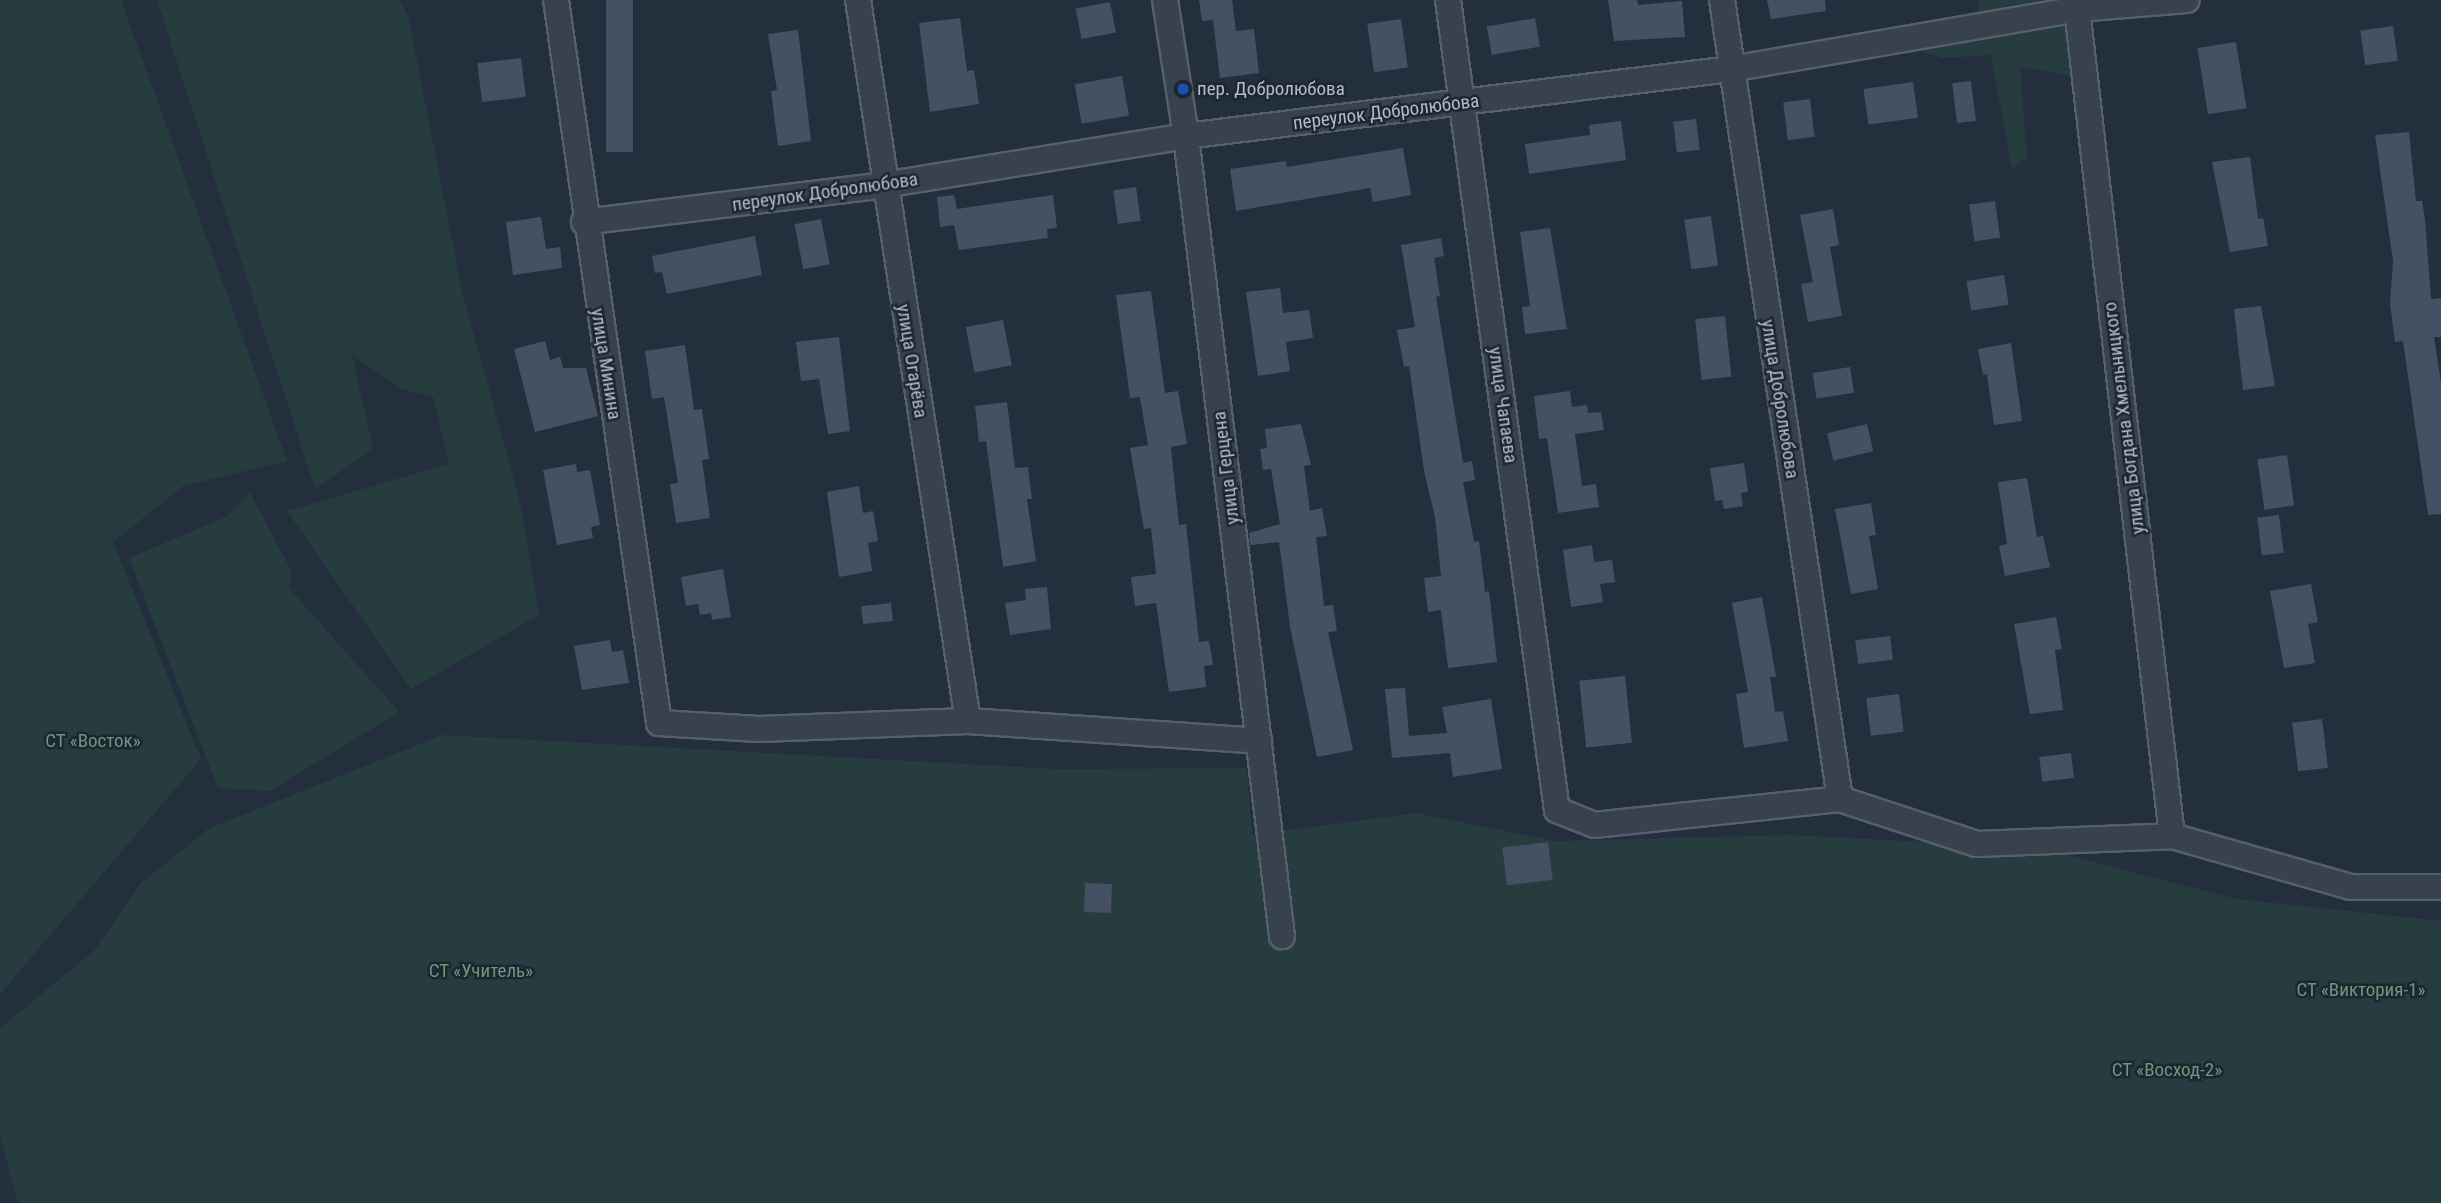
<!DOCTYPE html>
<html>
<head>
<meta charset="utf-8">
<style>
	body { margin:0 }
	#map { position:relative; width:2441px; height:1203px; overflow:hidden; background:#242f3e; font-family:"Roboto Condensed",sans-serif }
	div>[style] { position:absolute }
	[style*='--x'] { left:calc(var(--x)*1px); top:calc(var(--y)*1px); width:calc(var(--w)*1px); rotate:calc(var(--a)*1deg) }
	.green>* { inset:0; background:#263c3f }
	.building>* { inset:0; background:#455162; transform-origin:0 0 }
	.roads { filter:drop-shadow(2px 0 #565f6c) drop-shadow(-2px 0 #565f6c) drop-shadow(0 2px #565f6c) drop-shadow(0 -2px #565f6c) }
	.minor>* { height:24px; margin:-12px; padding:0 12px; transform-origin:12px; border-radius:12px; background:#38414e }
	.dots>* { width:19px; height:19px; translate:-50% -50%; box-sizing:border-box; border:4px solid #1d2633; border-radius:50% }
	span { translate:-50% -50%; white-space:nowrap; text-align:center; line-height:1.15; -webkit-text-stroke:5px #1d2633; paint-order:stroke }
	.poi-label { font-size:19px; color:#b4bcc9 }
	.left { translate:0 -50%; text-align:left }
	.street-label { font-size:19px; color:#b4bcc9 }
	.park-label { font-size:19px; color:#6b9a76 }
</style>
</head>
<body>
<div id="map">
	<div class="green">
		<i style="clip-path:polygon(0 0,121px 0,287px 461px,183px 486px,113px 542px,201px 759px,0 994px)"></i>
		<i style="clip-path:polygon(157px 0,400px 0,408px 16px,463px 296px,519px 497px,539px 615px,411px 689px,287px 511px,449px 464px,433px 397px,402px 389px,352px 355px,373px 449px,315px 489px)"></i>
		<i style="clip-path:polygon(1978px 0,2043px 0,1979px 12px)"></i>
		<i style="clip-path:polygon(2071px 17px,2072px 76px,2020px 67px,2027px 157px,2012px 169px,1991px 55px,1943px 58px,1923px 52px,1929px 39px)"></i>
		<i style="clip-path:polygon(250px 493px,291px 570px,289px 588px,399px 712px,270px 791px,218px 788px,129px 558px,226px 517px)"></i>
		<i style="clip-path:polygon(443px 735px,1056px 769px,1247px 768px,1252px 835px,1416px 813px,1556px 841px,1791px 835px,2039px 848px,2237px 899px,2441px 921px,2441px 1203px,18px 1203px,0 1135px,0 1028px,94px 951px,140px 884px,208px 829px)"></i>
	</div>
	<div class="building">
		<i style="left:606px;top:0;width:27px;height:152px"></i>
		<i style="clip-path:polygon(1199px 0,1232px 0,1236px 31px,1254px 29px,1259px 73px,1220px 78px,1213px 20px,1202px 21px)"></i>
		<i style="clip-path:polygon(1608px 0,1637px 0,1638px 5px,1682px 1px,1685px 37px,1614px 41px)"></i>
		<i style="clip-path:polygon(1767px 0,1825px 0,1826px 11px,1771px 19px)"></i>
		<i style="left:1110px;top:2px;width:31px;height:35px;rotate:79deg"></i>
		<i style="clip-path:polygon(960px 18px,967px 71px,974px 70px,979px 104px,930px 112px,919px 23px)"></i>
		<i style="left:1535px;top:18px;width:29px;height:49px;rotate:80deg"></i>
		<i style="left:1401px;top:19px;width:49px;height:34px;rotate:82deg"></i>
		<i style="left:2393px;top:26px;width:35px;height:33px;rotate:82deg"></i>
		<i style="clip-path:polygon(798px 30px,811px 141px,778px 146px,771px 91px,777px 90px,768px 34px)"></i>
		<i style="left:2236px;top:42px;width:67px;height:39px;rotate:81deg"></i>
		<i style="left:521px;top:58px;width:39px;height:44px;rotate:83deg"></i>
		<i style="left:1122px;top:76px;width:40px;height:48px;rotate:80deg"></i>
		<i style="left:1971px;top:81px;width:40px;height:19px;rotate:83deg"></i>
		<i style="left:1913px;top:82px;width:36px;height:50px;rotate:82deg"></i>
		<i style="left:1810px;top:99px;width:38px;height:27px;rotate:83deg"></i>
		<i style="left:1696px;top:119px;width:31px;height:23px;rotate:83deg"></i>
		<i style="clip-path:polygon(1621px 121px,1626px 160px,1529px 174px,1525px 144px,1590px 135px,1589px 125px)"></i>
		<i style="clip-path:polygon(2409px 132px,2416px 201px,2422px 201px,2425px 219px,2431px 299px,2441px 298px,2441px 337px,2434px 337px,2441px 382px,2441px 514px,2428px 515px,2403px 341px,2395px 342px,2390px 304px,2393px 261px,2375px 135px)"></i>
		<i style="clip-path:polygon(1403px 148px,1411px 195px,1373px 202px,1370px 188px,1236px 211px,1230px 169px,1286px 161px,1287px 167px)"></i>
		<i style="clip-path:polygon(2250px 157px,2258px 219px,2263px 218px,2268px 246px,2230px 252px,2212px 162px)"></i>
		<i style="left:1136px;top:187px;width:34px;height:23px;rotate:82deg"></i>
		<i style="clip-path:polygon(954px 195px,957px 209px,1053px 195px,1057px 228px,1047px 229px,1048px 238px,959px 250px,954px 225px,940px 227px,937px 197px)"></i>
		<i style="left:1995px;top:201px;width:37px;height:26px;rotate:82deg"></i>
		<i style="clip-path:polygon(1833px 209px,1839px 245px,1830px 247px,1842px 316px,1808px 322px,1801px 284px,1813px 282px,1800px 215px)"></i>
		<i style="left:1711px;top:216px;width:50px;height:27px;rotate:82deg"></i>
		<i style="clip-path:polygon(541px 217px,546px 249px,560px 247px,562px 268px,513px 275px,506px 222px)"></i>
		<i style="left:821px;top:219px;width:46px;height:27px;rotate:79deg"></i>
		<i style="clip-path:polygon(1550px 228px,1567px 329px,1525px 334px,1522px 307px,1530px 306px,1520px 232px)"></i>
		<i style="clip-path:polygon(755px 236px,762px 275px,667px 294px,662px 272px,655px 273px,652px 256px)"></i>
		<i style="clip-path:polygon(1441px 238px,1444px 256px,1434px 258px,1440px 296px,1436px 297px,1463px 463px,1472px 461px,1475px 480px,1463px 482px,1474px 542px,1479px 541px,1485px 592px,1489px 591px,1497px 662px,1448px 668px,1441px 610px,1428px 612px,1424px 578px,1441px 576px,1435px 517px,1424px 471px,1409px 366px,1404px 367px,1397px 330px,1415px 327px,1401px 245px)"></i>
		<i style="left:2004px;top:275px;width:30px;height:38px;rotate:81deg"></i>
		<i style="clip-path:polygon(1280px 288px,1283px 313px,1309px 310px,1313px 338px,1286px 342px,1290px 371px,1258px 376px,1246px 292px)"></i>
		<i style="clip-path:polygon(1151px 291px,1165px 393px,1178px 391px,1187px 444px,1171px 447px,1174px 477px,1179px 525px,1186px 524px,1199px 642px,1209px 641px,1213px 665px,1204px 666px,1206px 687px,1169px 692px,1156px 603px,1135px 606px,1131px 577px,1156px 574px,1151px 528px,1144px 529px,1130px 448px,1148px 445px,1140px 397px,1130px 398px,1116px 295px)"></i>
		<i style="clip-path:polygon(2261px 306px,2275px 386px,2243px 390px,2234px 309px)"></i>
		<i style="left:1725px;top:316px;width:61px;height:30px;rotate:84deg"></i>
		<i style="left:1003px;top:320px;width:46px;height:38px;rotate:79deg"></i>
		<i style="clip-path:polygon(839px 337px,850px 431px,828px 434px,819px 379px,801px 381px,796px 342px)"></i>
		<i style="clip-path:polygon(545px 341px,550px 360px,560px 357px,563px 368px,586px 368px,598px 416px,535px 432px,514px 349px)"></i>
		<i style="clip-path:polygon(2011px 343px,2022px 421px,1994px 425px,1987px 374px,1983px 375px,1978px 349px)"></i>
		<i style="clip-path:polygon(685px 345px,694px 410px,702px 409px,709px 459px,702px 460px,710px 518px,676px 523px,670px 484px,678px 483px,664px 397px,652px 399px,645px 351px)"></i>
		<i style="left:1850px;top:367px;width:26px;height:38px;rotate:81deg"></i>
		<i style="clip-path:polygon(1570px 391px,1572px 407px,1587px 405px,1588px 413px,1601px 412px,1604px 430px,1575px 434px,1582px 486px,1596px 484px,1599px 507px,1558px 513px,1547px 438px,1539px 439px,1534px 396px)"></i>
		<i style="clip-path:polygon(1007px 402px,1015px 468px,1028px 467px,1032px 499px,1027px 499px,1036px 561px,1003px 567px,986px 441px,979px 442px,975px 406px)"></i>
		<i style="clip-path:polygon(1301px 424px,1311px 465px,1304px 466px,1310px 511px,1322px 508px,1327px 536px,1316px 537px,1324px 606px,1333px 605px,1337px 631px,1328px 632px,1353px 750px,1317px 757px,1290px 627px,1279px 542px,1250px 545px,1249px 533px,1280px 524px,1271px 469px,1263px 470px,1260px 449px,1267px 448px,1265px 429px)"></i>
		<i style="left:1867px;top:424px;width:28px;height:41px;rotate:77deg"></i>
		<i style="left:2287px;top:455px;width:51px;height:30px;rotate:82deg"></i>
		<i style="clip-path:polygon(1744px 463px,1748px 492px,1741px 493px,1743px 506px,1724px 509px,1722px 500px,1715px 501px,1710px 468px)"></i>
		<i style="clip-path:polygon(576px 464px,577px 472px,590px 470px,600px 525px,591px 527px,593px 538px,557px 545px,543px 470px)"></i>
		<i style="clip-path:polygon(2027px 478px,2037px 537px,2043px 536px,2050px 567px,2005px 576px,1999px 546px,2007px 544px,1998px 482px)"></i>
		<i style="clip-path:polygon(859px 486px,863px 513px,873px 511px,878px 541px,868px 543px,872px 571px,839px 577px,827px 492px)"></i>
		<i style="clip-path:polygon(1871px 503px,1876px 535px,1869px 536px,1878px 589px,1851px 594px,1835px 509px)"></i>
		<i style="left:2279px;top:515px;width:38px;height:22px;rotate:83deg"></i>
		<i style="clip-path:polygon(1592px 545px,1594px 562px,1612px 560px,1615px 582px,1600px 584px,1603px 602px,1571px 607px,1563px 550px)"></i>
		<i style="clip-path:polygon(723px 569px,731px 617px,712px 620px,711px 613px,700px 615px,698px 604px,686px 606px,681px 577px)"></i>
		<i style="clip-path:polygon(2311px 584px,2318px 622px,2308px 624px,2315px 663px,2284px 668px,2270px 591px)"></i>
		<i style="clip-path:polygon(1047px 587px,1051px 629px,1010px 635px,1005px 603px,1026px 600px,1025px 589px)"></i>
		<i style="clip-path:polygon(1762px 597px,1776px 677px,1770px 677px,1775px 712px,1783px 711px,1788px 741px,1744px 748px,1736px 694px,1748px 692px,1732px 603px)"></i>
		<i style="left:891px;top:603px;width:18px;height:30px;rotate:84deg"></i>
		<i style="clip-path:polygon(2056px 617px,2062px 649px,2055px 650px,2063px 710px,2030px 714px,2014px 624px)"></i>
		<i style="left:1890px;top:636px;width:24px;height:35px;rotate:83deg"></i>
		<i style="clip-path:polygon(610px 640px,612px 652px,623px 650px,629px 683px,582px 690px,574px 646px)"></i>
		<i style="left:1625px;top:676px;width:67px;height:46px;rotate:84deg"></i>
		<i style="clip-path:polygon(1405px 688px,1409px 736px,1447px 733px,1442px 707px,1491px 699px,1502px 769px,1453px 777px,1450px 753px,1392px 758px,1385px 689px)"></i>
		<i style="left:1899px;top:694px;width:38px;height:33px;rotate:83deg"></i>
		<i style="left:2322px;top:719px;width:49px;height:30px;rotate:83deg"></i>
		<i style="left:2071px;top:753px;width:25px;height:32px;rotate:83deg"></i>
		<i style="left:1548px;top:842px;width:38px;height:46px;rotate:83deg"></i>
		<i style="left:1085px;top:883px;width:27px;height:29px;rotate:2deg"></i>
	</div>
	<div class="roads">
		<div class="minor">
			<i style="--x:556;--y:0;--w:730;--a:81.89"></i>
			<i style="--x:659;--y:723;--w:100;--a:3.4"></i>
			<i style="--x:759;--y:729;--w:209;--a:-2.2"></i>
			<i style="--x:968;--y:721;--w:292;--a:3.9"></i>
			<i style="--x:858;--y:0;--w:729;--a:81.33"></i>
			<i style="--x:1165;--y:0;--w:138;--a:81.2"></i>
			<i style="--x:1186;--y:136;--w:806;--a:83.16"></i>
			<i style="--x:1448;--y:0;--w:817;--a:82.34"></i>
			<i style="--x:1557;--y:810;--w:40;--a:22"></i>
			<i style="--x:1594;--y:825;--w:247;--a:-6"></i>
			<i style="--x:1840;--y:799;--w:144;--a:18.2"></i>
			<i style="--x:1977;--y:844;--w:195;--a:-2.3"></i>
			<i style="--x:2172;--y:836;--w:186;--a:15.9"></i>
			<i style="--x:2351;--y:887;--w:90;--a:0"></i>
			<i style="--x:1722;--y:0;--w:808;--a:81.6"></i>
			<i style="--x:2076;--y:0;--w:841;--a:83.45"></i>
			<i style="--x:584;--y:222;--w:302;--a:-7"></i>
			<i style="--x:884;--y:185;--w:306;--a:-9.2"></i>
			<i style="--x:1186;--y:136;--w:549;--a:-7.01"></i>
			<i style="--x:1731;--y:69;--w:351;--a:-9.8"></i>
			<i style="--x:2077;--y:9;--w:110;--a:-4.7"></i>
		</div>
	</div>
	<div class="dots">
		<i style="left:1183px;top:89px;background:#1a4fb4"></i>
	</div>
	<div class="poi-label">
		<span class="left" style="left:1197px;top:89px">пер. Добролюбова</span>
	</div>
	<div class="street-label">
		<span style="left:1386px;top:112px;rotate:-7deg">переулок Добролюбова</span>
		<span style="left:825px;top:192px;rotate:-8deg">переулок Добролюбова</span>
		<span style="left:912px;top:361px;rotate:81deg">улица Огарёва</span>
		<span style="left:606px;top:364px;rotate:81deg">улица Минина</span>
		<span style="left:1780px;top:399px;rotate:81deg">улица Добролюбова</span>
		<span style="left:1503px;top:405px;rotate:82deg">улица Чапаева</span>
		<span style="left:2124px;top:418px;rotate:-97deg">улица Богдана Хмельницкого</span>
		<span style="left:1226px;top:468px;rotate:-97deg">улица Герцена</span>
	</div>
	<div class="park-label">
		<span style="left:93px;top:741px">СТ «Восток»</span>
		<span style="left:481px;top:971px">СТ «Учитель»</span>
		<span style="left:2361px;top:990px">СТ «Виктория-1»</span>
		<span style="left:2167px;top:1070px">СТ «Восход-2»</span>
	</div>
</div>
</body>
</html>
